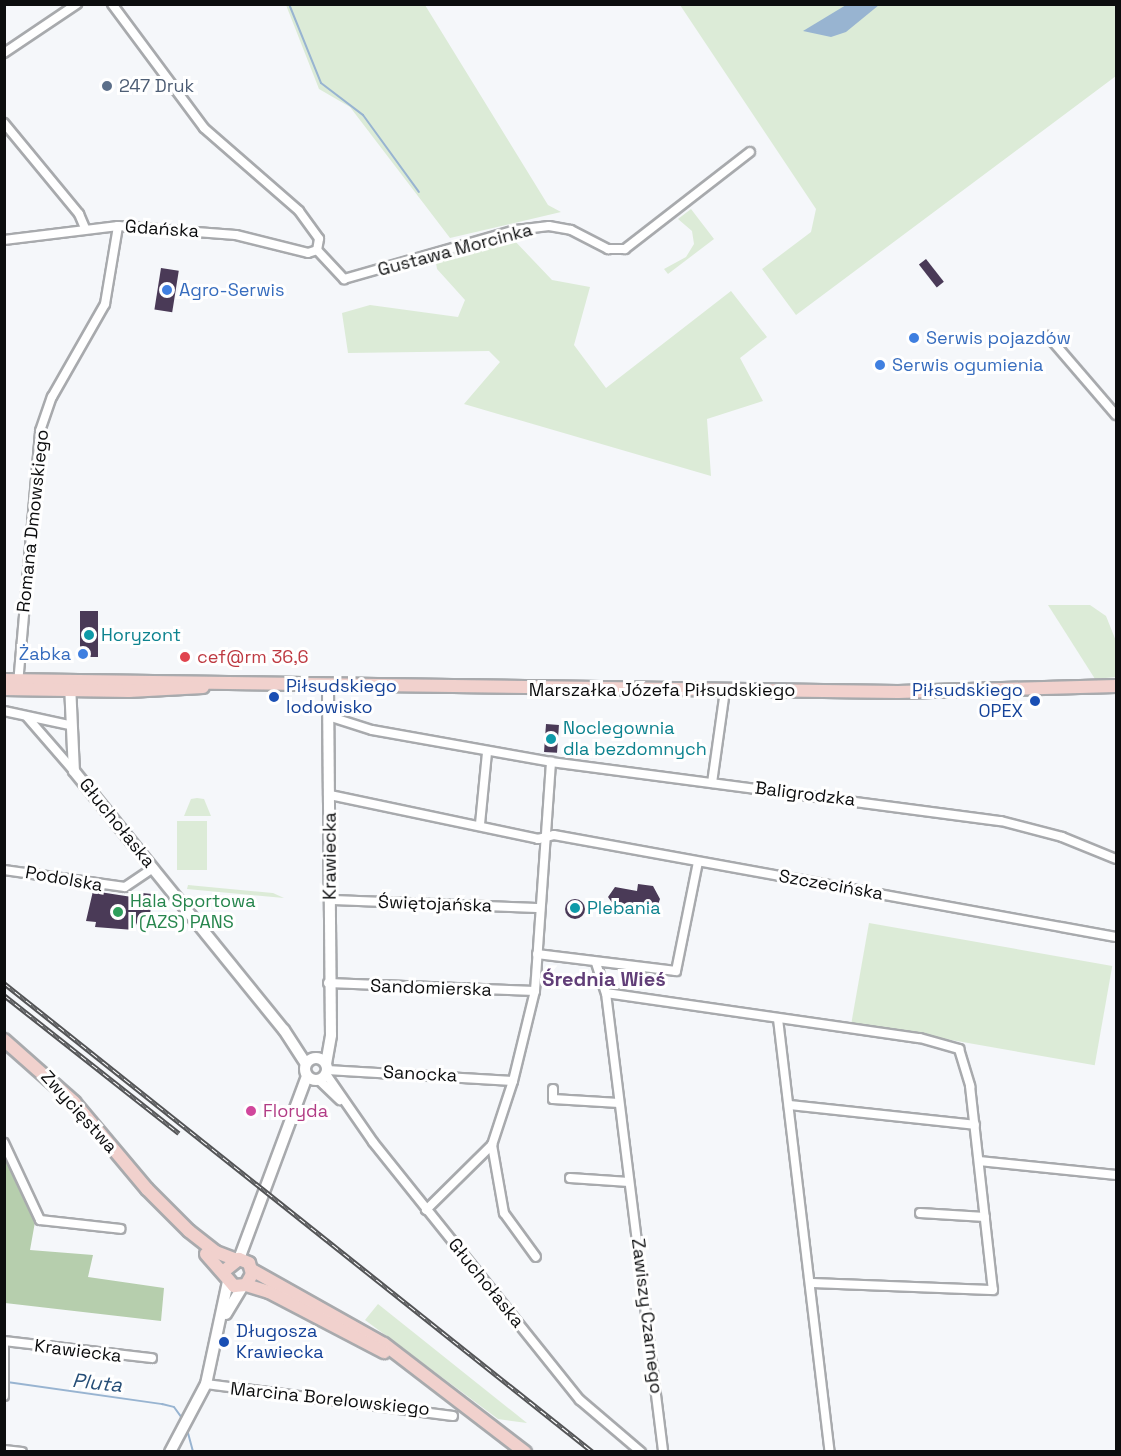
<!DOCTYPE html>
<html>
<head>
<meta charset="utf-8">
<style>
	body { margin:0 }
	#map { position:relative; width:1121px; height:1456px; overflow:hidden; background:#f5f7fa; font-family:"Space Grotesk",sans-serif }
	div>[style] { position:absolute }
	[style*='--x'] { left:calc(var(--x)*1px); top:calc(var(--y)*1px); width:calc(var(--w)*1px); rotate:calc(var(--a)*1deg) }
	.green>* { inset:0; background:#dcebd7; transform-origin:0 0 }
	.forest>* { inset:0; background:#b6cead }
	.water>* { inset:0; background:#98b4d1 }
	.stream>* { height:2px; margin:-1px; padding:0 1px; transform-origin:1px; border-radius:1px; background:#98b4d1 }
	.building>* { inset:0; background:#4a3a57; transform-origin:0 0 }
	.round { border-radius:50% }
	.roads { filter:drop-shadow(2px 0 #a8aaad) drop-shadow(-2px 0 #a8aaad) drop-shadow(0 2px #a8aaad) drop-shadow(0 -2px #a8aaad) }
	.minor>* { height:8px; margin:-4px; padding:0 4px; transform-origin:4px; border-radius:4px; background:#fff }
	.tertiary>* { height:10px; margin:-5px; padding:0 5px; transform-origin:5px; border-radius:5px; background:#fff }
	.tertiary>.ring { margin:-5px; padding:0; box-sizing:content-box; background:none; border:10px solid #fff; border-radius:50% }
	.secondary>* { height:12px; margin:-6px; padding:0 6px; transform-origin:6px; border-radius:6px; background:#f1d1cd }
	.rail>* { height:4.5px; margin-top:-2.25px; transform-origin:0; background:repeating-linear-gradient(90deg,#fff 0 7px,#535456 0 14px); box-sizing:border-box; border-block:2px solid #535456 }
	.dots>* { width:16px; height:16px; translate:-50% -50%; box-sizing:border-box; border:3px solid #fff; border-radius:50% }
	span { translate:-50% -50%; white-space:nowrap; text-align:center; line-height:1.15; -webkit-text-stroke:6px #fff; paint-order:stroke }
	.service-label { font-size:18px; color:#4e5e75 }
	.left { translate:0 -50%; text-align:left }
	.street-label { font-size:18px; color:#0c0d0e }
	.shop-label { font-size:18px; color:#366cbe }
	.right { translate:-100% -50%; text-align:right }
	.culture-label { font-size:18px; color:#0d838f }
	.health-label { font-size:18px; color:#be3a42 }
	.transit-label { font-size:18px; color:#164399 }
	.leisure-label { font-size:18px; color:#27864d }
	.hotel-label { font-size:18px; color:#b23c85 }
	.neighbourhood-label { font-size:20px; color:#613e78; font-weight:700 }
	.water-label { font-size:20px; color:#264e77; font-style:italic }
	.frame { position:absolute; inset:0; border:6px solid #0c0d0e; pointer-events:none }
</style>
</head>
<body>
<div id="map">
	<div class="green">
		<i style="clip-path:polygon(286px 5px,425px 5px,548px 205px,561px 212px,450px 238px,350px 107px,319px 89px)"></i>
		<i style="clip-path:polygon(680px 5px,1116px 5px,1116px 76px,796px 315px,762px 269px,811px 232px,816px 209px)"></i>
		<i style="clip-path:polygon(691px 209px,714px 239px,668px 274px,664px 269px,686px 257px,694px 244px,692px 231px,678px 219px)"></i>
		<i style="clip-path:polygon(512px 238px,552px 280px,590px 287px,574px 345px,606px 388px,731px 291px,767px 337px,740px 358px,763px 401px,707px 419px,711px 476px,464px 404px,500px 362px,489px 351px,348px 353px,342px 313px,370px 305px,458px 317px,465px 300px,437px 269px,435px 257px)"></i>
		<i style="clip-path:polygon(1048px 605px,1090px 605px,1106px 616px,1116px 641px,1116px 677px,1095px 679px)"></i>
		<i style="clip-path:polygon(197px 798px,204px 799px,211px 816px,184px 816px,191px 799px)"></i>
		<i style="left:177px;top:821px;width:30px;height:49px"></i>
		<i style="clip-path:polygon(188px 885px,273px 893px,284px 898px,187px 889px)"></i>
		<i style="left:869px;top:923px;width:247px;height:101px;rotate:10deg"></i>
		<i style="clip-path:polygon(378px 1304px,527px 1423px,498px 1419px,365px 1320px)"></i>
	</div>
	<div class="forest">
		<i style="clip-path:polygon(4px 1149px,35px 1222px,30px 1250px,93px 1255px,88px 1277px,164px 1288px,161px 1321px,5px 1303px)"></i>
	</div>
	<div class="water">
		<i style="clip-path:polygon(846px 5px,879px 5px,846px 32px,831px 37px,803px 31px)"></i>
	</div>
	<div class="stream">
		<i style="--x:289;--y:4;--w:85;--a:67.9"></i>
		<i style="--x:321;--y:83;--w:53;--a:37.3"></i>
		<i style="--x:363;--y:115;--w:95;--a:54"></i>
		<i style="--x:7;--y:1382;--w:157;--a:8.1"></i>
		<i style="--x:162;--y:1404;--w:12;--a:14"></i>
		<i style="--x:174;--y:1407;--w:14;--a:54"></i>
		<i style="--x:188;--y:1433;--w:20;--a:75"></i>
	</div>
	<div class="building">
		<i style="left:926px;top:259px;width:29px;height:9px;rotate:52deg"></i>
		<i style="left:161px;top:268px;width:18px;height:42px;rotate:9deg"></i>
		<i style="left:80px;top:611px;width:18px;height:46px"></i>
		<i style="left:546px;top:724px;width:13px;height:28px;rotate:4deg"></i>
		<i style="clip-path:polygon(638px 884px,653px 886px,660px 899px,654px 916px,634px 913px,635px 906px,613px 904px,608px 897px,615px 887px,637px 891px)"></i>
		<i style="clip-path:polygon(93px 891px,132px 897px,132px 892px,152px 894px,150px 916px,140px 915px,134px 930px,95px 927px,96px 922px,86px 921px)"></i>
		<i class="round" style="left:565px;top:899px;width:20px;height:20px"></i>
	</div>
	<div class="roads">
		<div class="minor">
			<i style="--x:112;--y:4;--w:154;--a:53.4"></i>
			<i style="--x:204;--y:128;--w:126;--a:41.1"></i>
			<i style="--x:299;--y:211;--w:34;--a:54"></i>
			<i style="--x:319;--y:239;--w:11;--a:100"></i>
			<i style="--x:317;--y:250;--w:40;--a:47"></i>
			<i style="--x:344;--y:279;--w:179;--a:-15.9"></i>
			<i style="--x:516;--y:230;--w:33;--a:-7"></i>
			<i style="--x:549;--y:226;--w:22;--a:10"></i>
			<i style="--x:571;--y:230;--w:42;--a:27.2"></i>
			<i style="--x:608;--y:249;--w:17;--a:0"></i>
			<i style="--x:625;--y:249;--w:158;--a:-37.8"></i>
			<i style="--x:4;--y:53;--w:88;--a:-33.9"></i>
			<i style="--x:4;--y:123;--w:118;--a:50.5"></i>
			<i style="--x:79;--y:214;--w:15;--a:67"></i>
			<i style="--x:4;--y:240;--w:115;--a:-7"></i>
			<i style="--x:118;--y:226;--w:118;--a:4.4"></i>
			<i style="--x:236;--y:235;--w:74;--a:14"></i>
			<i style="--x:308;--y:253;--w:9;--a:-18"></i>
			<i style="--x:1048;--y:336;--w:104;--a:49.3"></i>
			<i style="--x:18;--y:684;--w:254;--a:-85"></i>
			<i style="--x:40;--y:431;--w:36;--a:-71"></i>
			<i style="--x:52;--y:397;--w:107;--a:-60.3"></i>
			<i style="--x:105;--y:304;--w:79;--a:-80.5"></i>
			<i style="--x:4;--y:711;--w:66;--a:12.2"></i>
			<i style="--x:328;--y:716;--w:46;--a:17.7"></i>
			<i style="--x:372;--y:730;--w:182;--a:10.1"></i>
			<i style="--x:551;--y:762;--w:454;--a:7.5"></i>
			<i style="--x:1001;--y:821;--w:63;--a:14.7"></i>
			<i style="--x:1062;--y:837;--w:58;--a:22.2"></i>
			<i style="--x:27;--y:717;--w:72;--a:49"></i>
			<i style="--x:712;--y:783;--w:94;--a:-82"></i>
			<i style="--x:330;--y:795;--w:213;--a:11.9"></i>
			<i style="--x:538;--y:839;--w:16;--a:-14"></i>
			<i style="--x:554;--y:835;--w:571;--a:10.29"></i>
			<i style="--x:480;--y:824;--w:72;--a:-84.4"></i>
			<i style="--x:4;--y:870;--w:122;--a:8"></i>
			<i style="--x:125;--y:887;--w:34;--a:-34"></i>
			<i style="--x:331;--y:900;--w:208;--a:2.2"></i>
			<i style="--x:537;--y:954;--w:140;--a:7"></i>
			<i style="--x:676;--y:971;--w:111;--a:-78.6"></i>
			<i style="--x:596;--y:963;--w:32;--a:72"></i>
			<i style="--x:606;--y:993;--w:463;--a:82.9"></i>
			<i style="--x:328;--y:983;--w:207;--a:2.2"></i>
			<i style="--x:606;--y:993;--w:317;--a:8.2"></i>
			<i style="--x:920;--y:1038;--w:41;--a:15.8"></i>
			<i style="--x:959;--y:1049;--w:39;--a:73"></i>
			<i style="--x:970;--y:1086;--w:205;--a:83.6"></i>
			<i style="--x:993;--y:1290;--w:183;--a:-177.8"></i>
			<i style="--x:778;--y:1019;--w:436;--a:83.2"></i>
			<i style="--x:327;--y:1070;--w:186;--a:3.4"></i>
			<i style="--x:326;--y:1074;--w:83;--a:55.3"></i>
			<i style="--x:373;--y:1142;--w:331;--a:51.3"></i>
			<i style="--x:580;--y:1400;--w:80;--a:40.4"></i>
			<i style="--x:319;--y:1080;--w:29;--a:44"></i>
			<i style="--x:553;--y:1089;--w:10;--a:90"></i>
			<i style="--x:553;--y:1099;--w:66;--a:3.5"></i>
			<i style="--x:789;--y:1105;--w:187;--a:6.1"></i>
			<i style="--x:4;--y:1143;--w:85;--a:64.9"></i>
			<i style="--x:40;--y:1220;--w:81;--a:6.3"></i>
			<i style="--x:492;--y:1145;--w:69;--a:80"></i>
			<i style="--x:504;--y:1213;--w:54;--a:54"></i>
			<i style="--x:979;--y:1161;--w:138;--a:5.8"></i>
			<i style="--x:570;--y:1178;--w:59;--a:3.9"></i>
			<i style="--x:426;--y:1210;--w:93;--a:-44.6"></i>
			<i style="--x:492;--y:1145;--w:67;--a:-71.8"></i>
			<i style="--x:513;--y:1081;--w:93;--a:-76.3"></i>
			<i style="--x:535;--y:991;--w:230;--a:-86"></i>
			<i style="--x:920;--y:1213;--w:65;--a:3.5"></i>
			<i style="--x:4;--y:1341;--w:149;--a:6.6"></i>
			<i style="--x:4;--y:1344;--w:52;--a:90"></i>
			<i style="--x:206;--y:1384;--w:249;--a:7.4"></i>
			<i style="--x:4;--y:1450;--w:18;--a:6"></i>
		</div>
		<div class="tertiary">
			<i style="--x:70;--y:684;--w:87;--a:87.4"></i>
			<i style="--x:74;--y:771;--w:333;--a:51"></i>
			<i style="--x:284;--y:1030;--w:40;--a:57.1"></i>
			<i class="ring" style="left:305px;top:1058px;width:12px;height:12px"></i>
			<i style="--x:326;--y:1064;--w:29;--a:-80"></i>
			<i style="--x:331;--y:1035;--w:349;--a:-90.5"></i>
			<i style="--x:239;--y:1259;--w:195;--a:-69.6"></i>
			<i style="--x:226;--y:1314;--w:33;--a:-59"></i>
			<i style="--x:170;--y:1452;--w:77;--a:-62.1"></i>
			<i style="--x:206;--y:1384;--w:105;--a:-77.9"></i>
		</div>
		<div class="secondary">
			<i style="--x:4;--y:680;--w:894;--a:0.77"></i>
			<i style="--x:898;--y:692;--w:218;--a:-1.6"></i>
			<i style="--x:4;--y:689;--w:125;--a:0.9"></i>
			<i style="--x:129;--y:691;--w:74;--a:-3.1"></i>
			<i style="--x:4;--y:1040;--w:94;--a:41.5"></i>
			<i style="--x:74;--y:1102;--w:114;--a:50"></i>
			<i style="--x:147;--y:1189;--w:59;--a:45"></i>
			<i style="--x:189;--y:1231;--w:34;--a:38"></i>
			<i style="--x:216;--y:1252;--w:19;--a:21"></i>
			<i style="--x:206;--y:1254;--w:43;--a:48.8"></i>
			<i style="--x:234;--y:1286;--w:12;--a:-5"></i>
			<i style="--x:246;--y:1285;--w:13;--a:-61"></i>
			<i style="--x:252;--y:1274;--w:11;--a:-105"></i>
			<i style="--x:249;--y:1263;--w:11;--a:-158"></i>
			<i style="--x:239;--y:1259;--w:19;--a:141"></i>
			<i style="--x:252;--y:1270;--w:151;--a:29.3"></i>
			<i style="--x:384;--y:1344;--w:178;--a:37.5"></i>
			<i style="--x:246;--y:1285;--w:24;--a:17"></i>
			<i style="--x:269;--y:1292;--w:130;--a:27.6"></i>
		</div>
	</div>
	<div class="rail">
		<i style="--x:4;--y:983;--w:753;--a:38.53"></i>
		<i style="--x:4;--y:995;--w:223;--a:38.3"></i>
	</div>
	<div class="dots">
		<i style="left:107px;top:86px;background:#5c6f8a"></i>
		<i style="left:167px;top:290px;background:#3f7fe0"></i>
		<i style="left:914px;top:338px;background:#3f7fe0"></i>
		<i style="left:880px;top:365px;background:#3f7fe0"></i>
		<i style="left:89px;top:635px;background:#0f9aa8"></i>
		<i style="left:83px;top:654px;background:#3f7fe0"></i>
		<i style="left:185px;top:657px;background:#e0444e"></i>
		<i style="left:274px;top:697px;background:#1a4fb4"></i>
		<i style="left:1035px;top:701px;background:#1a4fb4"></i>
		<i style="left:551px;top:739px;background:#0f9aa8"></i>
		<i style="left:575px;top:908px;background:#0f9aa8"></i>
		<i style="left:118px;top:912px;background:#2e9e5b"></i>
		<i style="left:251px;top:1111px;background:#d1479c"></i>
		<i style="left:224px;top:1342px;background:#1a4fb4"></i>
	</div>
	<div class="service-label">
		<span class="left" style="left:119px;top:86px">247 Druk</span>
	</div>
	<div class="street-label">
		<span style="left:162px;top:229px;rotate:4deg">Gdańska</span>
		<span style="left:455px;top:250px;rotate:-15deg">Gustawa Morcinka</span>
		<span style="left:33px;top:521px;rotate:-84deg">Romana Dmowskiego</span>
		<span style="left:662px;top:690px">Marszałka Józefa Piłsudskiego</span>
		<span style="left:805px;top:794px;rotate:7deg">Baligrodzka</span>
		<span style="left:117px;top:823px;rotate:51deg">Głuchołaska</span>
		<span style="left:330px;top:856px;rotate:-90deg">Krawiecka</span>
		<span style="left:64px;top:879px;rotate:10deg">Podolska</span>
		<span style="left:831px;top:885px;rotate:10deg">Szczecińska</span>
		<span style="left:435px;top:904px;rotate:2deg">Świętojańska</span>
		<span style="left:431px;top:988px;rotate:2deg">Sandomierska</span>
		<span style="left:420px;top:1074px;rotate:3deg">Sanocka</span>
		<span style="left:79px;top:1112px;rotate:48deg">Zwycięstwa</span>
		<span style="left:486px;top:1283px;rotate:51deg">Głuchołaska</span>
		<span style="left:647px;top:1316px;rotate:83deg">Zawiszy Czarnego</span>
		<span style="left:78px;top:1351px;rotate:7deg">Krawiecka</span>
		<span style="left:330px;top:1399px;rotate:6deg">Marcina Borelowskiego</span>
	</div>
	<div class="shop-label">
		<span class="left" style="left:179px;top:290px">Agro-Serwis</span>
		<span class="left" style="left:926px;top:338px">Serwis pojazdów</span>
		<span class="left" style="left:892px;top:365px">Serwis ogumienia</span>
		<span class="right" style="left:71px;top:654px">Żabka</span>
	</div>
	<div class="culture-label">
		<span class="left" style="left:101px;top:635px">Horyzont</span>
		<span class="left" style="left:563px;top:739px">Noclegownia<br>dla bezdomnych</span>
		<span class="left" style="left:587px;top:908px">Plebania</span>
	</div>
	<div class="health-label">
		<span class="left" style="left:197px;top:657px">cef@rm 36,6</span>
	</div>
	<div class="transit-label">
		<span class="left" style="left:286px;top:697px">Piłsudskiego<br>lodowisko</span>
		<span class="right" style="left:1023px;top:701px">Piłsudskiego<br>OPEX</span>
		<span class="left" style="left:236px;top:1342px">Długosza<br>Krawiecka</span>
	</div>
	<div class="leisure-label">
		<span class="left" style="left:130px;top:912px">Hala Sportowa<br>I (AZS) PANS</span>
	</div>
	<div class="hotel-label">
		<span class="left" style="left:263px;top:1111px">Floryda</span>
	</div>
	<div class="neighbourhood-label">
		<span style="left:604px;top:979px">Średnia Wieś</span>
	</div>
	<div class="water-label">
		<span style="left:97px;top:1383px;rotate:6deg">Pluta</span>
	</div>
	<div class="frame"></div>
</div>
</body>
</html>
